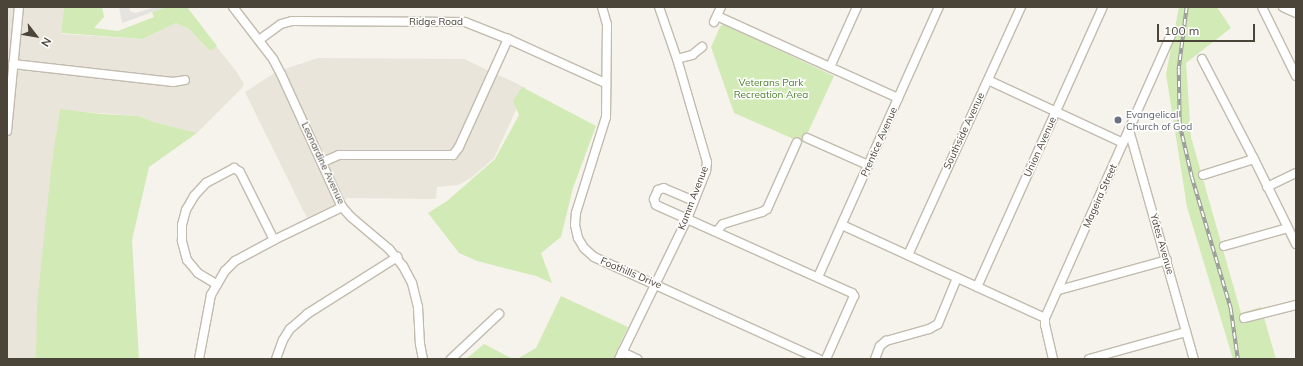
<!DOCTYPE html>
<html>
<head>
<meta charset="utf-8">
<style>
	body { margin:0 }
	#map { position:relative; width:1303px; height:366px; overflow:hidden; background:#f6f3ec; font-family:Mulish,sans-serif }
	div>[style] { position:absolute }
	[style*='--x'] { left:calc(var(--x)*1px); top:calc(var(--y)*1px); width:calc(var(--w)*1px); rotate:calc(var(--a)*1deg) }
	.residential>* { inset:0; background:#eae5da }
	.green>* { inset:0; background:#d2eab5 }
	.parking>* { inset:0; background:#e5e3e0 }
	.roads { filter:drop-shadow(1px 0 #c2bbae) drop-shadow(-1px 0 #c2bbae) drop-shadow(0 1px #c2bbae) drop-shadow(0 -1px #c2bbae) }
	.minor>* { height:8px; margin:-4px; padding:0 4px; transform-origin:4px; border-radius:4px; background:#fff }
	.rail>* { height:3.5px; margin-top:-1.75px; transform-origin:0; background:repeating-linear-gradient(90deg,#fff 0 6px,#9a9a9a 0 12px); box-sizing:border-box; border-block:1px solid #9a9a9a }
	.dots>* { width:11px; height:11px; translate:-50% -50%; box-sizing:border-box; border:2px solid #fff; border-radius:50% }
	span { translate:-50% -50%; white-space:nowrap; text-align:center; line-height:1.15; -webkit-text-stroke:3px #fff; paint-order:stroke }
	.street-label { font-size:10px; color:#4b4439 }
	.park-label { font-size:10px; color:#4a7f2a }
	.worship-label { font-size:10px; color:#5b616d }
	.left { translate:0 -50%; text-align:left }
	.frame { position:absolute; inset:0; border:8px solid #4b4439; pointer-events:none }
	.north { position:absolute; left:16px; top:16px; width:40px; height:40px; -webkit-text-stroke:3px #fff; paint-order:stroke; rotate:121deg; font-size:11px; font-weight:700; line-height:16px; text-align:center; color:#4b4439 }
	.north::after { content:''; display:block; margin:auto; width:14px; height:18px; background:#4b4439; clip-path:polygon(50% 0,100% 100%,50% 72%,0 100%) }
	.scale { position:absolute; left:1157px; top:24px; width:98px; height:18px; box-sizing:border-box; border:2px solid #4b4439; border-top:0; padding-left:5px; font-size:12px; line-height:14px; white-space:nowrap; color:#4b4439; -webkit-text-stroke:3px #fff; paint-order:stroke }
</style>
</head>
<body>
<div id="map">
	<div class="residential">
		<i style="clip-path:polygon(7px 7px,64px 7px,61px 34px,143px 39px,176px 23px,189px 29px,210px 51px,216px 46px,236px 71px,244px 84px,242px 88px,197px 133px,154px 122px,137px 116px,60px 110px,37px 359px,7px 359px)"></i>
		<i style="clip-path:polygon(318px 58px,464px 59px,526px 88px,494px 158px,471px 178px,458px 185px,437px 187px,436px 199px,348px 198px,307px 218px,245px 92px,276px 72px)"></i>
	</div>
	<div class="green">
		<i style="clip-path:polygon(64px 7px,102px 7px,104px 17px,94px 28px,118px 31px,154px 17px,152px 12px,166px 7px,187px 7px,217px 46px,210px 51px,189px 29px,176px 23px,143px 39px,61px 33px)"></i>
		<i style="clip-path:polygon(1179px 7px,1217px 7px,1231px 28px,1186px 63px,1191px 137px,1241px 313px,1261px 307px,1276px 359px,1233px 359px,1187px 207px,1166px 74px)"></i>
		<i style="clip-path:polygon(723px 24px,834px 76px,803px 143px,734px 113px,711px 47px,720px 27px)"></i>
		<i style="clip-path:polygon(522px 87px,596px 126px,573px 188px,561px 237px,541px 253px,552px 283px,536px 276px,477px 261px,459px 253px,428px 213px,447px 201px,495px 159px,519px 115px,513px 101px)"></i>
		<i style="clip-path:polygon(60px 109px,101px 114px,138px 116px,154px 122px,197px 133px,149px 167px,132px 240px,139px 359px,36px 359px,37px 305px,51px 170px)"></i>
		<i style="clip-path:polygon(561px 296px,628px 327px,613px 359px,517px 359px,536px 348px)"></i>
		<i style="clip-path:polygon(484px 344px,513px 359px,466px 359px)"></i>
	</div>
	<div class="parking">
		<i style="clip-path:polygon(119px 7px,129px 7px,130px 11px,135px 13px,156px 7px,166px 7px,122px 23px)"></i>
	</div>
	<div class="roads">
		<div class="minor">
			<i style="--x:233;--y:7;--w:66;--a:52.4"></i>
			<i style="--x:273;--y:59;--w:17;--a:62"></i>
			<i style="--x:281;--y:74;--w:146;--a:65.4"></i>
			<i style="--x:342;--y:207;--w:13;--a:48"></i>
			<i style="--x:351;--y:217;--w:50;--a:40.1"></i>
			<i style="--x:389;--y:249;--w:22;--a:51"></i>
			<i style="--x:403;--y:266;--w:19;--a:62"></i>
			<i style="--x:412;--y:283;--w:25;--a:76"></i>
			<i style="--x:418;--y:307;--w:37;--a:87"></i>
			<i style="--x:420;--y:344;--w:15;--a:79"></i>
			<i style="--x:602;--y:7;--w:18;--a:74"></i>
			<i style="--x:607;--y:24;--w:93;--a:90.6"></i>
			<i style="--x:606;--y:117;--w:101;--a:107.4"></i>
			<i style="--x:576;--y:213;--w:12;--a:95"></i>
			<i style="--x:575;--y:225;--w:13;--a:77"></i>
			<i style="--x:578;--y:238;--w:12;--a:59"></i>
			<i style="--x:584;--y:248;--w:13;--a:42"></i>
			<i style="--x:594;--y:257;--w:247;--a:24.4"></i>
			<i style="--x:1262;--y:7;--w:77;--a:63.8"></i>
			<i style="--x:1283;--y:7;--w:14;--a:25"></i>
			<i style="--x:717;--y:16;--w:199;--a:24.4"></i>
			<i style="--x:714;--y:22;--w:17;--a:-65"></i>
			<i style="--x:259;--y:40;--w:27;--a:-36"></i>
			<i style="--x:281;--y:24;--w:11;--a:-15"></i>
			<i style="--x:292;--y:21;--w:173;--a:0.3"></i>
			<i style="--x:465;--y:22;--w:46;--a:21.6"></i>
			<i style="--x:508;--y:39;--w:107;--a:24.4"></i>
			<i style="--x:677;--y:59;--w:16;--a:-15"></i>
			<i style="--x:692;--y:55;--w:13;--a:-39"></i>
			<i style="--x:1202;--y:59;--w:113;--a:62.5"></i>
			<i style="--x:1254;--y:159;--w:95;--a:63.7"></i>
			<i style="--x:13;--y:64;--w:161;--a:6.4"></i>
			<i style="--x:173;--y:82;--w:12;--a:-9"></i>
			<i style="--x:830;--y:67;--w:66;--a:-65.8"></i>
			<i style="--x:988;--y:80;--w:149;--a:25"></i>
			<i style="--x:1129;--y:130;--w:238;--a:74.2"></i>
			<i style="--x:7;--y:131;--w:125;--a:-84.5"></i>
			<i style="--x:807;--y:138;--w:67;--a:23.9"></i>
			<i style="--x:323;--y:162;--w:17;--a:-24"></i>
			<i style="--x:339;--y:155;--w:114;--a:0"></i>
			<i style="--x:453;--y:155;--w:10;--a:-53"></i>
			<i style="--x:459;--y:147;--w:119;--a:-65.6"></i>
			<i style="--x:1203;--y:175;--w:53;--a:-17.4"></i>
			<i style="--x:1267;--y:187;--w:32;--a:-26"></i>
			<i style="--x:694;--y:201;--w:33;--a:-157"></i>
			<i style="--x:664;--y:188;--w:6;--a:162"></i>
			<i style="--x:658;--y:190;--w:10;--a:114"></i>
			<i style="--x:654;--y:199;--w:6;--a:72"></i>
			<i style="--x:656;--y:205;--w:215;--a:24.2"></i>
			<i style="--x:852;--y:293;--w:4;--a:56"></i>
			<i style="--x:854;--y:296;--w:69;--a:114"></i>
			<i style="--x:842;--y:225;--w:223;--a:24.6"></i>
			<i style="--x:717;--y:231;--w:9;--a:-49"></i>
			<i style="--x:723;--y:224;--w:41;--a:-17.1"></i>
			<i style="--x:762;--y:212;--w:6;--a:-31"></i>
			<i style="--x:767;--y:209;--w:73;--a:-65.9"></i>
			<i style="--x:1224;--y:246;--w:66;--a:-15.7"></i>
			<i style="--x:908;--y:255;--w:273;--a:-65.5"></i>
			<i style="--x:818;--y:277;--w:296;--a:-65.9"></i>
			<i style="--x:216;--y:284;--w:21;--a:-149"></i>
			<i style="--x:198;--y:273;--w:17;--a:-130"></i>
			<i style="--x:187;--y:260;--w:20;--a:-105"></i>
			<i style="--x:182;--y:241;--w:16;--a:-90"></i>
			<i style="--x:182;--y:225;--w:16;--a:-75"></i>
			<i style="--x:186;--y:210;--w:16;--a:-60"></i>
			<i style="--x:194;--y:196;--w:18;--a:-47"></i>
			<i style="--x:206;--y:183;--w:32;--a:-28"></i>
			<i style="--x:234;--y:168;--w:7;--a:34"></i>
			<i style="--x:240;--y:172;--w:76;--a:63.4"></i>
			<i style="--x:977;--y:287;--w:307;--a:-65.8"></i>
			<i style="--x:1059;--y:290;--w:112;--a:-15.5"></i>
			<i style="--x:1244;--y:318;--w:54;--a:-14"></i>
			<i style="--x:622;--y:352;--w:17;--a:25"></i>
			<i style="--x:199;--y:359;--w:65;--a:-79.4"></i>
			<i style="--x:211;--y:295;--w:28;--a:-60"></i>
			<i style="--x:225;--y:271;--w:14;--a:-45"></i>
			<i style="--x:235;--y:261;--w:44;--a:-28.3"></i>
			<i style="--x:274;--y:240;--w:76;--a:-25.9"></i>
			<i style="--x:276;--y:359;--w:20;--a:-70"></i>
			<i style="--x:283;--y:340;--w:13;--a:-58"></i>
			<i style="--x:290;--y:329;--w:23;--a:-41"></i>
			<i style="--x:307;--y:314;--w:107;--a:-32.3"></i>
			<i style="--x:451;--y:359;--w:66;--a:-43.2"></i>
			<i style="--x:619;--y:359;--w:156;--a:-64.1"></i>
			<i style="--x:687;--y:219;--w:52;--a:-68.4"></i>
			<i style="--x:706;--y:171;--w:9;--a:-84"></i>
			<i style="--x:707;--y:162;--w:107;--a:-106.2"></i>
			<i style="--x:677;--y:59;--w:55;--a:-109.1"></i>
			<i style="--x:875;--y:359;--w:14;--a:-69"></i>
			<i style="--x:880;--y:346;--w:8;--a:-40"></i>
			<i style="--x:886;--y:341;--w:45;--a:-15.6"></i>
			<i style="--x:929;--y:329;--w:10;--a:-29"></i>
			<i style="--x:938;--y:324;--w:50;--a:-67.6"></i>
			<i style="--x:1053;--y:359;--w:35;--a:-103"></i>
			<i style="--x:1045;--y:325;--w:7;--a:-90"></i>
			<i style="--x:1045;--y:318;--w:310;--a:-66"></i>
			<i style="--x:1089;--y:359;--w:101;--a:-15.6"></i>
		</div>
	</div>
	<div class="rail">
		<i style="--x:1187;--y:7;--w:63;--a:97.4"></i>
		<i style="--x:1179;--y:69;--w:56;--a:89"></i>
		<i style="--x:1180;--y:125;--w:53;--a:77"></i>
		<i style="--x:1192;--y:177;--w:138;--a:73.5"></i>
		<i style="--x:1231;--y:309;--w:50;--a:82"></i>
	</div>
	<div class="dots">
		<i style="left:1118px;top:120px;background:#6b7280"></i>
	</div>
	<div class="street-label">
		<span style="left:436px;top:22px">Ridge Road</span>
		<span style="left:964px;top:131px;rotate:-65deg">Southside Avenue</span>
		<span style="left:879px;top:142px;rotate:-66deg">Prentice Avenue</span>
		<span style="left:1040px;top:147px;rotate:-66deg">Union Avenue</span>
		<span style="left:323px;top:163px;rotate:65deg">Leonardine Avenue</span>
		<span style="left:1100px;top:196px;rotate:-66deg">Mageira Street</span>
		<span style="left:693px;top:198px;rotate:-69deg">Kamm Avenue</span>
		<span style="left:1162px;top:244px;rotate:74deg">Yates Avenue</span>
		<span style="left:631px;top:273px;rotate:23deg">Foothills Drive</span>
	</div>
	<div class="park-label">
		<span style="left:771px;top:88px">Veterans Park<br>Recreation Area</span>
	</div>
	<div class="worship-label">
		<span class="left" style="left:1126px;top:120px">Evangelical<br>Church of God</span>
	</div>
	<div class="frame"></div>
	<div class="north">N</div>
	<div class="scale">100 m</div>
</div>
</body>
</html>
